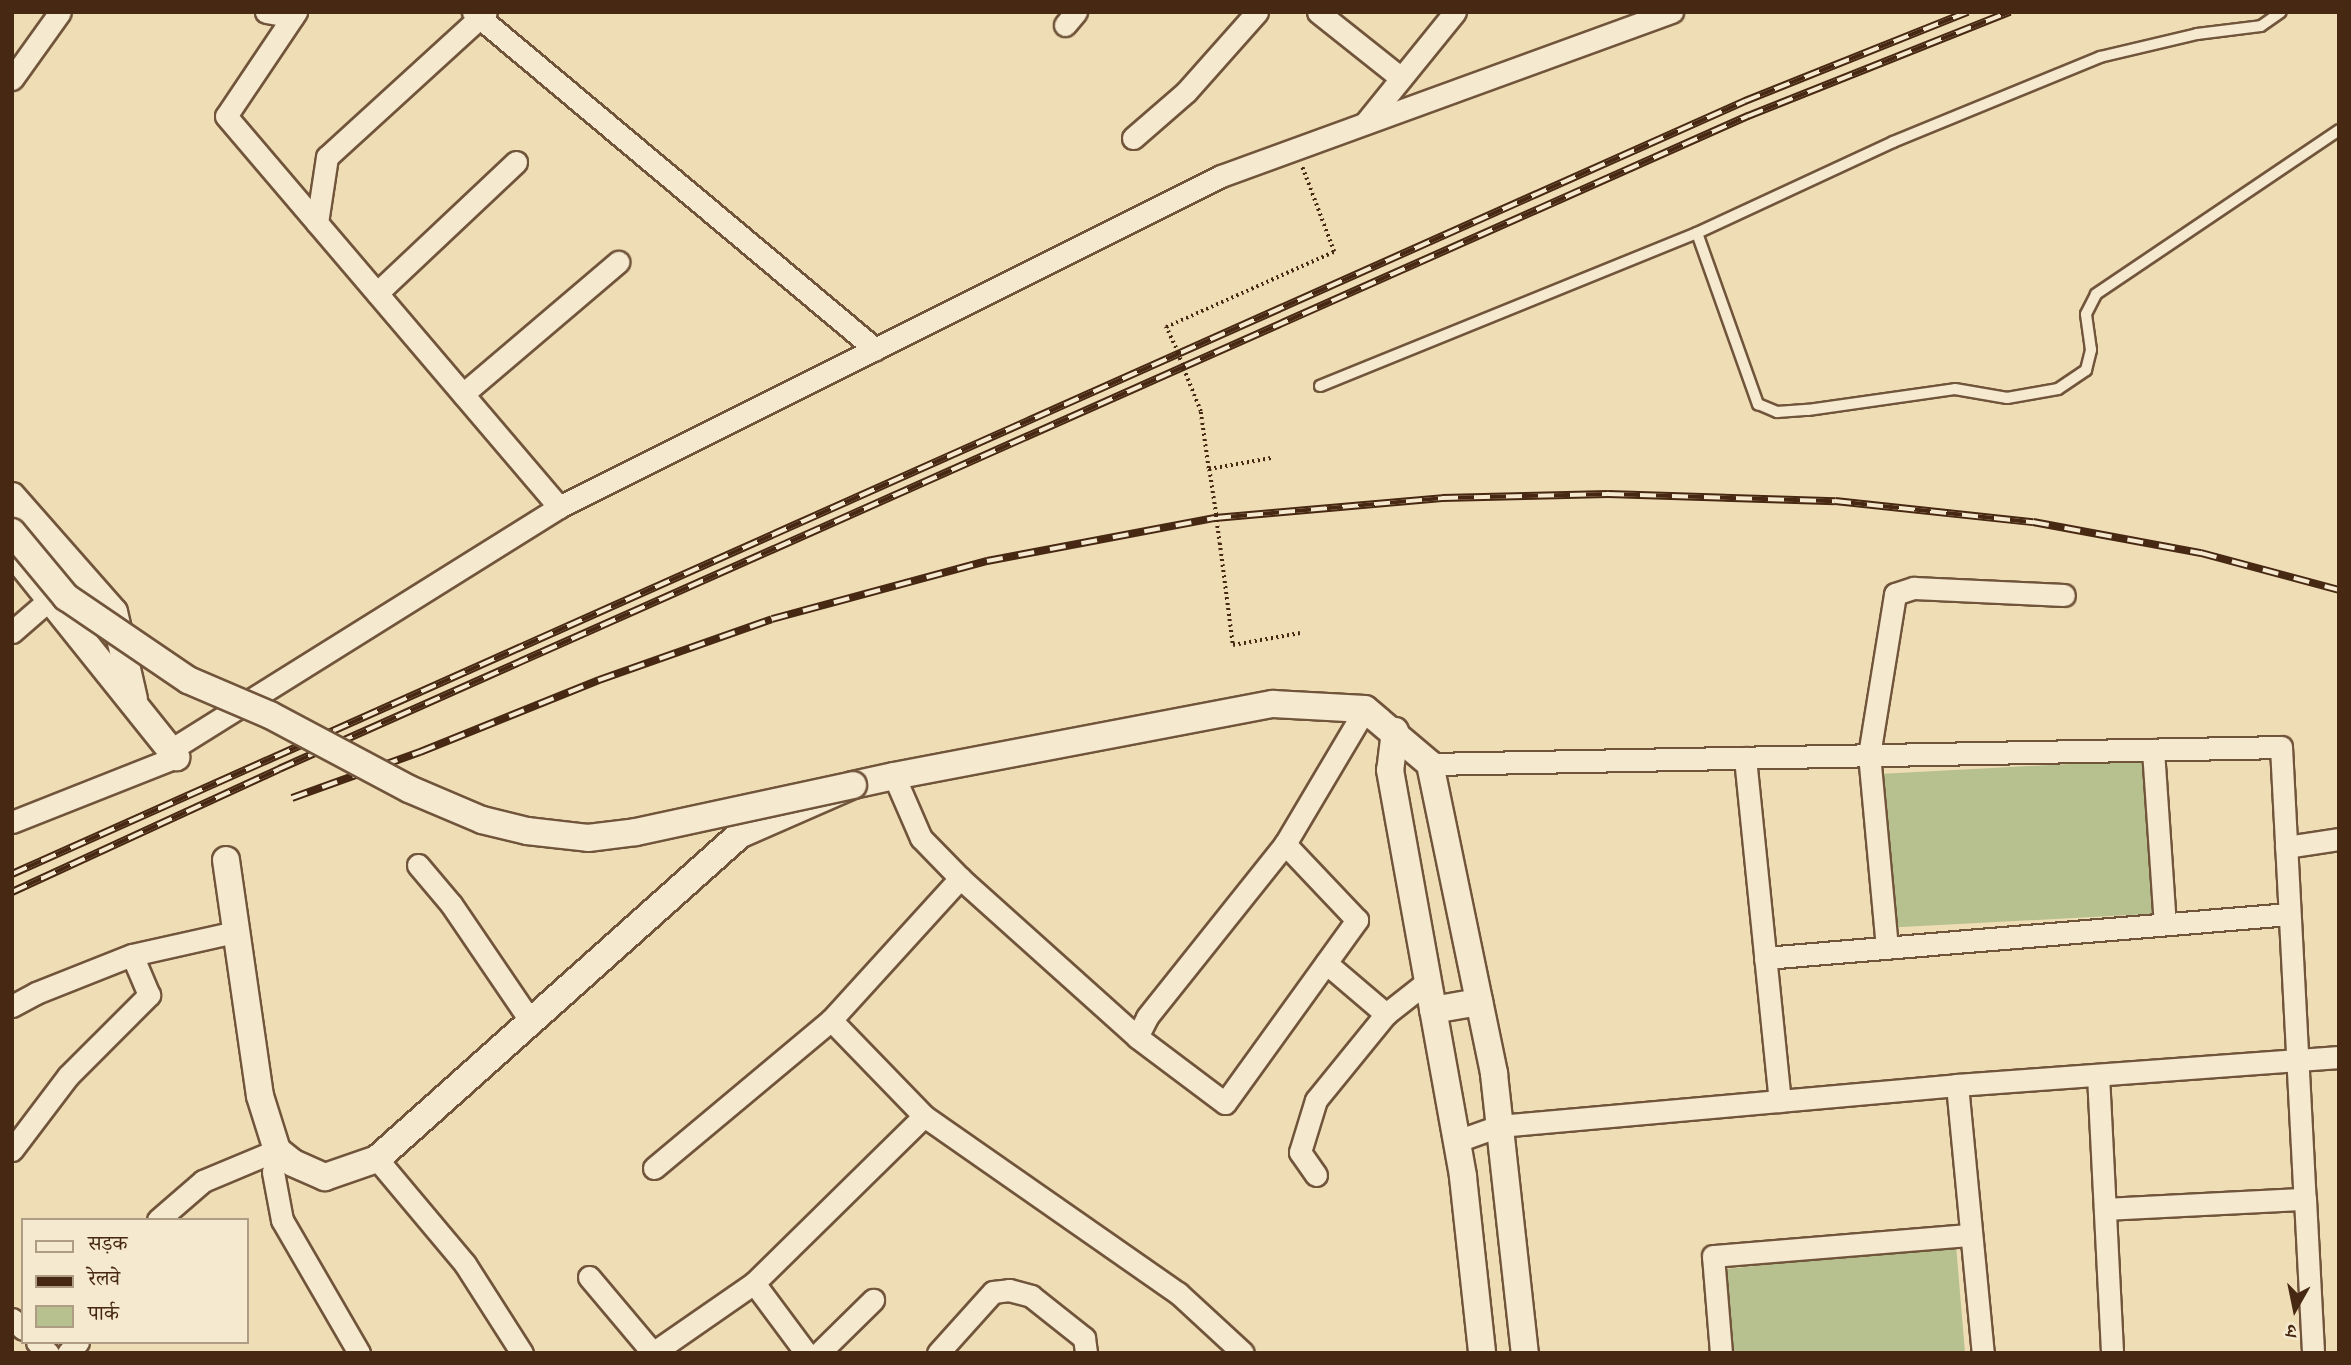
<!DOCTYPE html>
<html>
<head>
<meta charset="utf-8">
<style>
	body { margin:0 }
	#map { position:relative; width:2351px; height:1365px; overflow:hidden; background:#efddb6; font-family:"IM FELL DW Pica","Noto Serif Devanagari",serif }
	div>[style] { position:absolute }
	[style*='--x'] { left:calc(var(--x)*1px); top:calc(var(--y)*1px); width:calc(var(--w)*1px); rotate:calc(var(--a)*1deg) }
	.green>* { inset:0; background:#b7c18f; transform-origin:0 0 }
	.path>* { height:3.5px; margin-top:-1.75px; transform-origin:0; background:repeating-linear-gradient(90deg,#472812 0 2px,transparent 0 5.5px) }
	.roads { filter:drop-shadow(2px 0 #71553b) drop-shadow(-2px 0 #71553b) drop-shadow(0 2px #71553b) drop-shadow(0 -2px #71553b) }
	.service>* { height:10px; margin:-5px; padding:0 5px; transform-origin:5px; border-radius:5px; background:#f5e9d0 }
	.minor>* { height:21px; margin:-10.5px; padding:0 10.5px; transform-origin:10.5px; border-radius:10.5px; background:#f5e9d0 }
	.tertiary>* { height:26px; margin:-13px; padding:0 13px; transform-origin:13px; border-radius:13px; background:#f5e9d0 }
	.rail>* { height:8px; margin-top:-4px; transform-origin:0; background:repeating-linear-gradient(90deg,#f5e9d0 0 16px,#472812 0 32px); box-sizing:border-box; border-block:2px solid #472812 }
	.path-bridge>* { height:3.5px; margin-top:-1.75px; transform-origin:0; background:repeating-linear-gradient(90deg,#472812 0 2px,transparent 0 5.5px) }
	.bridges { filter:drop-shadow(2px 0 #71553b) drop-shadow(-2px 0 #71553b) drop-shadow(0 2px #71553b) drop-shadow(0 -2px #71553b) }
	.tertiary-bridge>* { height:26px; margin:-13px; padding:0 13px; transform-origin:13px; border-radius:13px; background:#f5e9d0 }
	span { translate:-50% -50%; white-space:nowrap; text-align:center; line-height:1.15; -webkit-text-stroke:7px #f5e9d0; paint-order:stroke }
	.frame { position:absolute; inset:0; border:14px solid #472812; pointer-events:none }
	.legend { position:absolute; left:21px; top:1218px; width:228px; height:126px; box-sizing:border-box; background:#f5e9d0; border:2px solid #af9c84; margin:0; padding:9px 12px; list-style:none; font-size:21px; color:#472812 }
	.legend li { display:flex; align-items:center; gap:14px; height:35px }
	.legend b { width:35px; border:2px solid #af9c84 }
	.north { position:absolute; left:2260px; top:1274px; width:70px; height:70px; -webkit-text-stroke:5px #f5e9d0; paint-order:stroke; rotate:189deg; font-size:19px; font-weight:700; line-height:28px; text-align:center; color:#472812 }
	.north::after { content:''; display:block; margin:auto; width:24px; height:32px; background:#472812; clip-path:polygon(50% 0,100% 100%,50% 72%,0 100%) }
</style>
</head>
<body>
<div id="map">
	<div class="green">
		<i style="left:2145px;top:760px;width:154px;height:266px;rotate:87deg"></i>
		<i style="clip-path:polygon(1956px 1245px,1965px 1353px,1733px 1353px,1726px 1269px)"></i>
	</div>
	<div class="path">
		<i style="--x:1178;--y:353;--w:29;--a:-115"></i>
		<i style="--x:1166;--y:327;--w:184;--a:-24.1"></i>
		<i style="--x:1334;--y:252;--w:91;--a:-110.6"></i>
		<i style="--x:1188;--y:379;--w:35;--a:68"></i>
		<i style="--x:1201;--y:412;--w:58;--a:82"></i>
		<i style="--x:1216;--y:515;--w:47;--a:-98.7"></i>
		<i style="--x:1209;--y:469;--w:63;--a:-10.1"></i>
		<i style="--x:1220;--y:543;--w:103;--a:82.7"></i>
		<i style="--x:1233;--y:645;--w:68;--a:-10.2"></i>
	</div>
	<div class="roads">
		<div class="service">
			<i style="--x:1697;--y:233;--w:182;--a:70.4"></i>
			<i style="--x:1758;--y:404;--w:21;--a:23"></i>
			<i style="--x:1777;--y:412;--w:31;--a:-4"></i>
			<i style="--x:1808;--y:410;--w:148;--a:-8.1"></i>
			<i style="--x:1955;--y:389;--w:53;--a:9.8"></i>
			<i style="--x:2007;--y:398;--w:52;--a:-10"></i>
			<i style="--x:2058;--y:389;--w:34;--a:-34"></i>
			<i style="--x:2086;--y:370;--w:21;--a:-76"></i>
			<i style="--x:2091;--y:350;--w:36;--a:-98"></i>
			<i style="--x:2086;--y:314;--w:22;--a:-63"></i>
			<i style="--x:2096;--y:294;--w:293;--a:-34"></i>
			<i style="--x:1320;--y:386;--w:407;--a:-22.1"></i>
			<i style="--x:1697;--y:233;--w:216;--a:-24.9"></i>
			<i style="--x:1893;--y:142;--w:224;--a:-22.3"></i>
			<i style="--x:2100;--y:57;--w:100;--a:-13.3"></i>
			<i style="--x:2197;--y:34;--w:64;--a:-7.1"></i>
			<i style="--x:2261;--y:26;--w:24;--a:-35"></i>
		</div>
		<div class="minor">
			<i style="--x:266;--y:12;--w:27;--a:10"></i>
			<i style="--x:296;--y:12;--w:125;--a:123.9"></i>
			<i style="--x:226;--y:116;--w:514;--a:49.58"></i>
			<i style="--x:473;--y:12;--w:525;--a:39.97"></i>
			<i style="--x:1318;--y:12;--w:106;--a:38.5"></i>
			<i style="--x:1065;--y:25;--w:17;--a:-50"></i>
			<i style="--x:12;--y:79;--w:82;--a:-54.4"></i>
			<i style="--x:1365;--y:123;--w:143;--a:-51"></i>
			<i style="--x:1133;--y:138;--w:70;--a:-41"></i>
			<i style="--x:1186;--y:92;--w:107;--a:-48.4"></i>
			<i style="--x:317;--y:223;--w:67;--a:-81.4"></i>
			<i style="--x:327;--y:157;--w:215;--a:-42.4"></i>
			<i style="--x:377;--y:293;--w:191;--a:-43.3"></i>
			<i style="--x:463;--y:394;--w:204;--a:-40.4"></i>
			<i style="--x:12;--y:632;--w:49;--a:-40.9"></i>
			<i style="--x:172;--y:749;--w:456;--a:-32"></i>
			<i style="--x:559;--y:507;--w:740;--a:-26.57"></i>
			<i style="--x:1221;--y:176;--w:480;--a:-20"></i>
			<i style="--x:2153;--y:750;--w:174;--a:86.1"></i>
			<i style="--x:1745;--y:758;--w:345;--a:84.2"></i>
			<i style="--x:1430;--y:764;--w:851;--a:-1.14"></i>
			<i style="--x:2281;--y:747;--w:453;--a:87"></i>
			<i style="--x:894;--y:776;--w:68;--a:66.5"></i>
			<i style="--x:921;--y:838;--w:56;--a:45.7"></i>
			<i style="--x:960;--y:878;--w:238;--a:41.9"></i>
			<i style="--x:1137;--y:1037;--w:110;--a:36.9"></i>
			<i style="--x:1225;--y:1103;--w:226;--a:-54.2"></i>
			<i style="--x:1357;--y:920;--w:105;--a:-133.5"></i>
			<i style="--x:12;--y:822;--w:176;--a:-21.6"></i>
			<i style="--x:2286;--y:847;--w:54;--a:-8.6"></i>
			<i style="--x:418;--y:865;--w:51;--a:49.8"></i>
			<i style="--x:451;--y:904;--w:144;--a:55.8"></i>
			<i style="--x:1887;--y:948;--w:194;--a:-95.3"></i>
			<i style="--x:1869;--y:755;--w:163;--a:-80.8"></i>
			<i style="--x:1895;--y:594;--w:20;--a:-18"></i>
			<i style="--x:1914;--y:588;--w:150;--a:2.7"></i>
			<i style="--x:1765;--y:958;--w:526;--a:-4.8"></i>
			<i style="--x:1326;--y:963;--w:79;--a:40.4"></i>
			<i style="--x:12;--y:1006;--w:27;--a:-28"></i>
			<i style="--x:36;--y:993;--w:103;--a:-21.6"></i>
			<i style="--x:132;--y:955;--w:106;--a:-12.6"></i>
			<i style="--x:831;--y:1020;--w:134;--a:45.9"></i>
			<i style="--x:924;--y:1116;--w:310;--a:34.9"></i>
			<i style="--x:1178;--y:1293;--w:88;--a:42.7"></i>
			<i style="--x:1137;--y:1037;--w:22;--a:-63"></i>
			<i style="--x:1147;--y:1017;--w:221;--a:-51.4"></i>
			<i style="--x:1285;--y:844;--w:157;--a:-59.3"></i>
			<i style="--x:2098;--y:1075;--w:278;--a:87.1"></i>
			<i style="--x:1957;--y:1085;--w:269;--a:84.5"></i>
			<i style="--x:1457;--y:1141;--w:45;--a:-19.7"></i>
			<i style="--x:1499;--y:1126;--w:460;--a:-5.1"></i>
			<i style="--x:1957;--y:1085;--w:383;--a:-4.2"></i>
			<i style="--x:12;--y:1150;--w:93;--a:-52.9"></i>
			<i style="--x:68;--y:1076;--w:115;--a:-45"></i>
			<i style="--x:149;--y:995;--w:43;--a:-113"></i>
			<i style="--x:277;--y:1150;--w:22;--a:100"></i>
			<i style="--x:273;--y:1172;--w:49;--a:79.4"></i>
			<i style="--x:282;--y:1220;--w:154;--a:59.9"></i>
			<i style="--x:377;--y:1159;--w:137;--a:50"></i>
			<i style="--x:465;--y:1264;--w:106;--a:57.4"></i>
			<i style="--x:654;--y:1168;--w:231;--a:-39.9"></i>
			<i style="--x:831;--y:1020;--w:192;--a:-47.7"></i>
			<i style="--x:1316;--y:1175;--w:28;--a:-125"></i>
			<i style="--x:1300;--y:1152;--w:54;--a:-72.9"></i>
			<i style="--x:1316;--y:1100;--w:111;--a:-50.9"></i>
			<i style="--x:1386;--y:1014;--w:53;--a:-38.2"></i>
			<i style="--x:2105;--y:1209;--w:200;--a:-2.9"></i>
			<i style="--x:2305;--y:1199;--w:154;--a:87"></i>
			<i style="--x:158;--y:1220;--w:60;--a:-40.9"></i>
			<i style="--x:203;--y:1181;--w:80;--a:-22.7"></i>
			<i style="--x:589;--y:1277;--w:99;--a:49.9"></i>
			<i style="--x:754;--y:1283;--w:87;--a:53.4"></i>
			<i style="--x:12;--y:1319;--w:15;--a:42"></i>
			<i style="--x:37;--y:1342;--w:16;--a:45"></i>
			<i style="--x:68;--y:1353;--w:15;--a:-48"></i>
			<i style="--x:653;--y:1353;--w:123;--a:-34.7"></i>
			<i style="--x:754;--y:1283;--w:238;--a:-44.5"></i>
			<i style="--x:819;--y:1353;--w:76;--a:-44.5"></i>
			<i style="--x:938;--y:1353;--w:82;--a:-48"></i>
			<i style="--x:993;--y:1292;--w:16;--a:-7"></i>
			<i style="--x:1009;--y:1290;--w:23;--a:15"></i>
			<i style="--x:1031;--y:1296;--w:68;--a:38.4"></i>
			<i style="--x:1084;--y:1338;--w:15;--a:82"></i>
			<i style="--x:1721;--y:1353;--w:97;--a:-94.7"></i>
			<i style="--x:1713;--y:1256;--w:258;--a:-4.7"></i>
		</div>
		<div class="tertiary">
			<i style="--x:12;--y:496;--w:154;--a:48.7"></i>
			<i style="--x:114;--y:612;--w:89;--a:77.1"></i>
			<i style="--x:12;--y:552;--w:263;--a:51.3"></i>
			<i style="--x:1395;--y:731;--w:39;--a:97"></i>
			<i style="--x:1390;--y:770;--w:413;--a:79.8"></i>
			<i style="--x:1463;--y:1177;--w:177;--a:83.8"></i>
			<i style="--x:226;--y:860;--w:238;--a:81.8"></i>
			<i style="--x:260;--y:1096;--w:57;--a:72.5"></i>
			<i style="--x:277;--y:1150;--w:21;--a:39"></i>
			<i style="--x:293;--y:1163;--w:35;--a:24"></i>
			<i style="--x:325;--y:1177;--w:55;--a:-19.1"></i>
			<i style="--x:377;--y:1159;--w:488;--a:-41.8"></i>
			<i style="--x:741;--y:834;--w:122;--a:-23.6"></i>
			<i style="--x:853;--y:785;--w:42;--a:-12.4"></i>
			<i style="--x:894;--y:776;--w:386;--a:-10.8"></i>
			<i style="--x:1273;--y:704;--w:92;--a:3.1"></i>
			<i style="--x:1365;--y:709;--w:85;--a:40.2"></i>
			<i style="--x:1430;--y:764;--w:317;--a:78.3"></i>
			<i style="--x:1494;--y:1074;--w:281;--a:83.7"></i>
			<i style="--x:1433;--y:1010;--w:47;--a:-9.9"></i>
		</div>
	</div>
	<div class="rail">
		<i style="--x:292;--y:798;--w:136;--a:-19.8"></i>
		<i style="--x:420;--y:752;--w:193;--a:-21.9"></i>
		<i style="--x:599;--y:680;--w:183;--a:-19.4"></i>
		<i style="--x:772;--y:619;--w:223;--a:-15.1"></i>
		<i style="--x:987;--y:561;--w:232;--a:-10.7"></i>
		<i style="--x:1215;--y:518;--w:228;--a:-5"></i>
		<i style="--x:1442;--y:498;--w:166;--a:-1.4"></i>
		<i style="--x:1608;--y:494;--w:227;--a:1.8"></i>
		<i style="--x:1835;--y:501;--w:199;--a:6.1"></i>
		<i style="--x:2033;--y:522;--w:171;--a:10.5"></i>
		<i style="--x:2201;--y:553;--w:143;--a:15"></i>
		<i style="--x:12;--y:874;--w:1898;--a:-24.04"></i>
		<i style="--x:1745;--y:101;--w:240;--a:-21.8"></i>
		<i style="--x:12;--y:892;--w:294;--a:-24.7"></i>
		<i style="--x:279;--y:769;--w:1608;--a:-23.97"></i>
		<i style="--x:1748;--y:116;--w:282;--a:-21.7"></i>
	</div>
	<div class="path-bridge">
		<i style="--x:1178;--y:353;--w:28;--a:69"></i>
		<i style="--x:1216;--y:515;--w:28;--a:82"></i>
	</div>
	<div class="bridges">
		<div class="tertiary-bridge">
			<i style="--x:12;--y:532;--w:85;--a:50.3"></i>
			<i style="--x:66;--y:597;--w:148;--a:34.2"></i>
			<i style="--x:188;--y:680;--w:89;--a:23.1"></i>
			<i style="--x:270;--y:715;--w:157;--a:28"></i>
			<i style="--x:409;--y:789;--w:79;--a:23"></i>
			<i style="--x:482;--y:820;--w:46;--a:13.7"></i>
			<i style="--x:527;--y:831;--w:61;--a:6.5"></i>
			<i style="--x:588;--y:838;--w:48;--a:-7.1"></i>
			<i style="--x:636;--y:832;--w:222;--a:-12.2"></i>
		</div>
	</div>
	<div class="frame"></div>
	<ul class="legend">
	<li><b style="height:9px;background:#f5e9d0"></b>सड़क</li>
	<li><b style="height:9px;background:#472812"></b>रेलवे</li>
	<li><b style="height:19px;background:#b7c18f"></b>पार्क</li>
	</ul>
	<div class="north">उ</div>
</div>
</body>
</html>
